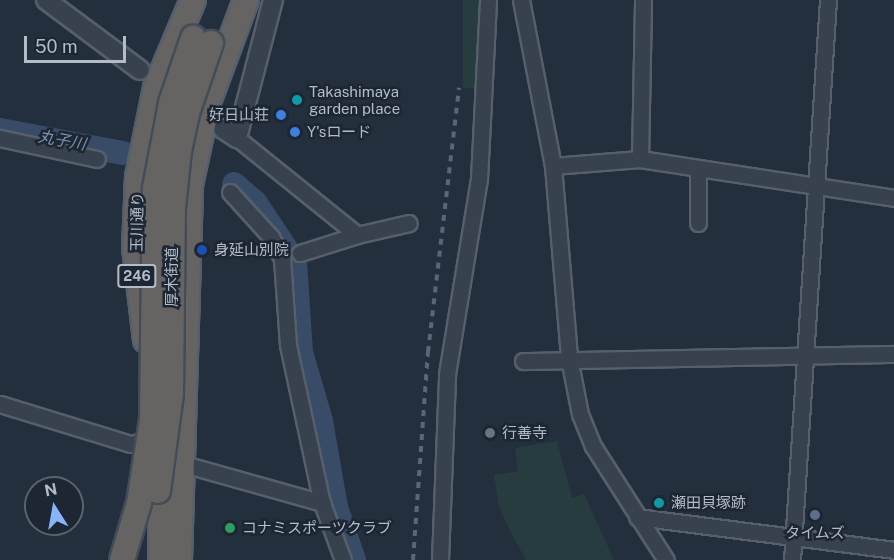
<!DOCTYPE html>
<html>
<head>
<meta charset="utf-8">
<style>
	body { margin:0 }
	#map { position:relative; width:894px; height:560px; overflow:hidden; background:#242f3e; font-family:"Public Sans","Noto Sans JP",sans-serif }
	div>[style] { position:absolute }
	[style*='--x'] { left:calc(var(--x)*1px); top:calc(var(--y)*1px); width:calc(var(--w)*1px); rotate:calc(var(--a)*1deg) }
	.green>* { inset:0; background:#263c3f; transform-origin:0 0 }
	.river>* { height:24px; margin:-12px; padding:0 12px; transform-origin:12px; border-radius:12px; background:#394c67 }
	.roads { filter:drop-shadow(2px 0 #565f6c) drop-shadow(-2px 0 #565f6c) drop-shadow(0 2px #565f6c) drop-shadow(0 -2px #565f6c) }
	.minor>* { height:15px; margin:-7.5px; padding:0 7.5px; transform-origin:7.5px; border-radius:7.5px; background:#38414e }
	.tertiary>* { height:18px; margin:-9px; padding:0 9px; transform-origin:9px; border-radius:9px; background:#38414e }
	.trunk>* { height:24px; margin:-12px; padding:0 12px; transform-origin:12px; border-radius:12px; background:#656462 }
	.rail>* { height:4px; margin-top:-2px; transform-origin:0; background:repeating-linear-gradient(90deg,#5a6575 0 6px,transparent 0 12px) }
	.bridges { filter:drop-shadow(2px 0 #434c59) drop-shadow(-2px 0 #434c59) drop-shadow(0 2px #434c59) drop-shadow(0 -2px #434c59) }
	.trunk-bridge>* { height:24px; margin:-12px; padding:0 12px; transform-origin:12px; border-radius:12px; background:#656462 }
	.dots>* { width:16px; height:16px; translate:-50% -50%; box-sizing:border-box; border:3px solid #1d2633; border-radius:50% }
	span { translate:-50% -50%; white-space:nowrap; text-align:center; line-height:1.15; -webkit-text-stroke:5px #1d2633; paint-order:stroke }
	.shield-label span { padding:2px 4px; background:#1d2633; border:2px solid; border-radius:4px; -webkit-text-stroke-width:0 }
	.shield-label { font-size:14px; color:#b4bcc9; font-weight:700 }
	.poi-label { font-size:15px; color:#b4bcc9 }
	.left { translate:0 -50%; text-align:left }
	.right { translate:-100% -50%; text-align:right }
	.street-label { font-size:15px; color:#b4bcc9 }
	.water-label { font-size:16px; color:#7c92b1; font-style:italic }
	.north { position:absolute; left:24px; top:476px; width:60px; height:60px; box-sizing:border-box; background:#1d2633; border:2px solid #59626f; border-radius:50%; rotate:349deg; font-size:16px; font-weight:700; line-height:24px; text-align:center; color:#b4bcc9 }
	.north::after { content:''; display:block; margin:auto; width:21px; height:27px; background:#8ab4f8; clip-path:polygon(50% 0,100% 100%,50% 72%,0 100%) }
	.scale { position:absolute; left:24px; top:36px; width:102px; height:27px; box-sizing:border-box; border:3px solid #b4bcc9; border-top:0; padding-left:8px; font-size:18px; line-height:21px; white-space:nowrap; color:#b4bcc9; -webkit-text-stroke:4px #1d2633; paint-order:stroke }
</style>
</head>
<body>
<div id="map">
	<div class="green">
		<i style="left:463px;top:0;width:19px;height:88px"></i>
		<i style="clip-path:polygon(557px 441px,572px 498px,584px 494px,614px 560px,526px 560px,511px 533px,499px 507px,494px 475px,518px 471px,515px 448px)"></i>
	</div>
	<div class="river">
		<i style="--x:0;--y:130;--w:125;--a:10.6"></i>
		<i style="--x:234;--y:184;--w:28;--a:41"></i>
		<i style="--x:255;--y:202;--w:72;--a:56.3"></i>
		<i style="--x:295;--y:262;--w:90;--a:86.2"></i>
		<i style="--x:301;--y:352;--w:72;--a:73.8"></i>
		<i style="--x:321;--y:421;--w:87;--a:80.1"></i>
		<i style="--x:336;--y:507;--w:56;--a:71.2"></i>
	</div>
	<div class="roads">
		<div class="minor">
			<i style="--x:521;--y:0;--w:169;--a:79.1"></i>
			<i style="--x:553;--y:166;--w:193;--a:85.2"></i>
			<i style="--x:569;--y:358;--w:57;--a:78.9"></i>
			<i style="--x:580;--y:414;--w:35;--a:68"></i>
			<i style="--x:593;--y:446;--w:135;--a:57.4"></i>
			<i style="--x:0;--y:138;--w:99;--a:12.2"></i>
			<i style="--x:237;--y:138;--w:154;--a:38.9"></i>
			<i style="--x:357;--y:235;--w:60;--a:162.5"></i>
			<i style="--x:640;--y:159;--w:159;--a:-88.9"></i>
			<i style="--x:553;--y:166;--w:87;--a:-4.6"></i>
			<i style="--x:640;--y:159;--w:257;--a:8.7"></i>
			<i style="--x:698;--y:170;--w:53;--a:90"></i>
			<i style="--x:230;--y:192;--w:61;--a:47.7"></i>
			<i style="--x:271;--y:237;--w:25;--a:63"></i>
			<i style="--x:282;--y:259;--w:86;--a:86"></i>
			<i style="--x:288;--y:345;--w:162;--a:77.9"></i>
			<i style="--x:322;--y:503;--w:61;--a:69.8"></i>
			<i style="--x:357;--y:235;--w:53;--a:-13"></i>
			<i style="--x:523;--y:361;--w:371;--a:-1.1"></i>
			<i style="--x:0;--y:404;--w:137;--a:17"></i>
			<i style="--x:131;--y:444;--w:25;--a:-14"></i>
			<i style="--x:180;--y:463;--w:148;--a:15.7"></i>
			<i style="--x:637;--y:517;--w:259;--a:7.3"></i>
			<i style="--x:440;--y:560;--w:186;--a:-87.8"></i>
			<i style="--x:447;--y:374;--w:198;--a:-80.7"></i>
			<i style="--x:479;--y:179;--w:179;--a:-87.1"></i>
			<i style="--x:792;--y:560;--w:561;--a:-86.32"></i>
		</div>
		<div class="tertiary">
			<i style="--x:46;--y:0;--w:117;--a:36.7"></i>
			<i style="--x:223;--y:129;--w:17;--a:33"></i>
			<i style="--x:237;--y:138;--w:143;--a:-75.4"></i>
		</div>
		<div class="trunk">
			<i style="--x:146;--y:340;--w:93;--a:-96.8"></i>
			<i style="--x:135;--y:248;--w:71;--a:-87.6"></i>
			<i style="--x:138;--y:177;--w:91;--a:-78.6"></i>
			<i style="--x:156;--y:88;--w:95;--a:-67.2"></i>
			<i style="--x:161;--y:469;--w:91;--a:90"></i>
			<i style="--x:179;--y:560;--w:375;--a:-88.3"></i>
			<i style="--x:190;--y:185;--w:85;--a:-77.8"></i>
			<i style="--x:208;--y:102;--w:109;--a:-69.6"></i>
		</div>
	</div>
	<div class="rail">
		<i style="--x:413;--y:560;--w:209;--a:-85.9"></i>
		<i style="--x:428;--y:352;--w:266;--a:-83.3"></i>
	</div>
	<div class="bridges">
		<div class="trunk-bridge">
			<i style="--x:158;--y:491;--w:99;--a:-82.4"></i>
			<i style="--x:171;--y:393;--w:185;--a:-89.4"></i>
			<i style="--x:173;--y:208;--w:57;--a:-84"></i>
			<i style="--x:179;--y:151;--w:39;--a:-78"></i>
			<i style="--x:187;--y:113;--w:74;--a:-71.1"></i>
			<i style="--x:122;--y:560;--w:59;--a:-73.4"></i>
			<i style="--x:139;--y:503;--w:85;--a:-81.2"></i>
			<i style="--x:152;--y:419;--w:231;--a:-89.3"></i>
			<i style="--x:155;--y:188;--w:86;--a:-79.3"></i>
			<i style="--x:171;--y:103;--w:69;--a:-71.3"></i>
		</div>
	</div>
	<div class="dots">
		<i style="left:297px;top:100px;background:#0f9aa8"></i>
		<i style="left:281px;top:115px;background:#3f7fe0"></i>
		<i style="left:295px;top:132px;background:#3f7fe0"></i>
		<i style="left:202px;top:250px;background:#1a4fb4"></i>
		<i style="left:490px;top:433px;background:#6b7280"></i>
		<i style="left:659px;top:503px;background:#0f9aa8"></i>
		<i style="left:815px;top:515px;background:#5c6f8a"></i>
		<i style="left:230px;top:528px;background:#2e9e5b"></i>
	</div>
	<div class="shield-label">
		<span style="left:137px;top:276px">246</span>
	</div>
	<div class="poi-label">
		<span class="left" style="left:309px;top:100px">Takashimaya<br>garden place</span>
		<span class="right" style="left:269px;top:115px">好日山荘</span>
		<span class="left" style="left:307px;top:132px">Y'sロード</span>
		<span class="left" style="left:214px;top:250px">身延山別院</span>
		<span class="left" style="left:502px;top:433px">行善寺</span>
		<span class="left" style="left:671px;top:503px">瀬田貝塚跡</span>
		<span class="left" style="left:242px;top:528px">コナミスポーツクラブ</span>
		<span style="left:815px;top:533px">タイムズ</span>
	</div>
	<div class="street-label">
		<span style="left:137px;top:222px;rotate:-89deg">玉川通り</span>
		<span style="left:172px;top:277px;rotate:-90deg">厚木街道</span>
	</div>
	<div class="water-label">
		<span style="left:62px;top:141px;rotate:10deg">丸子川</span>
	</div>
	<div class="north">N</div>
	<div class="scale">50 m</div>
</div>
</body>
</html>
